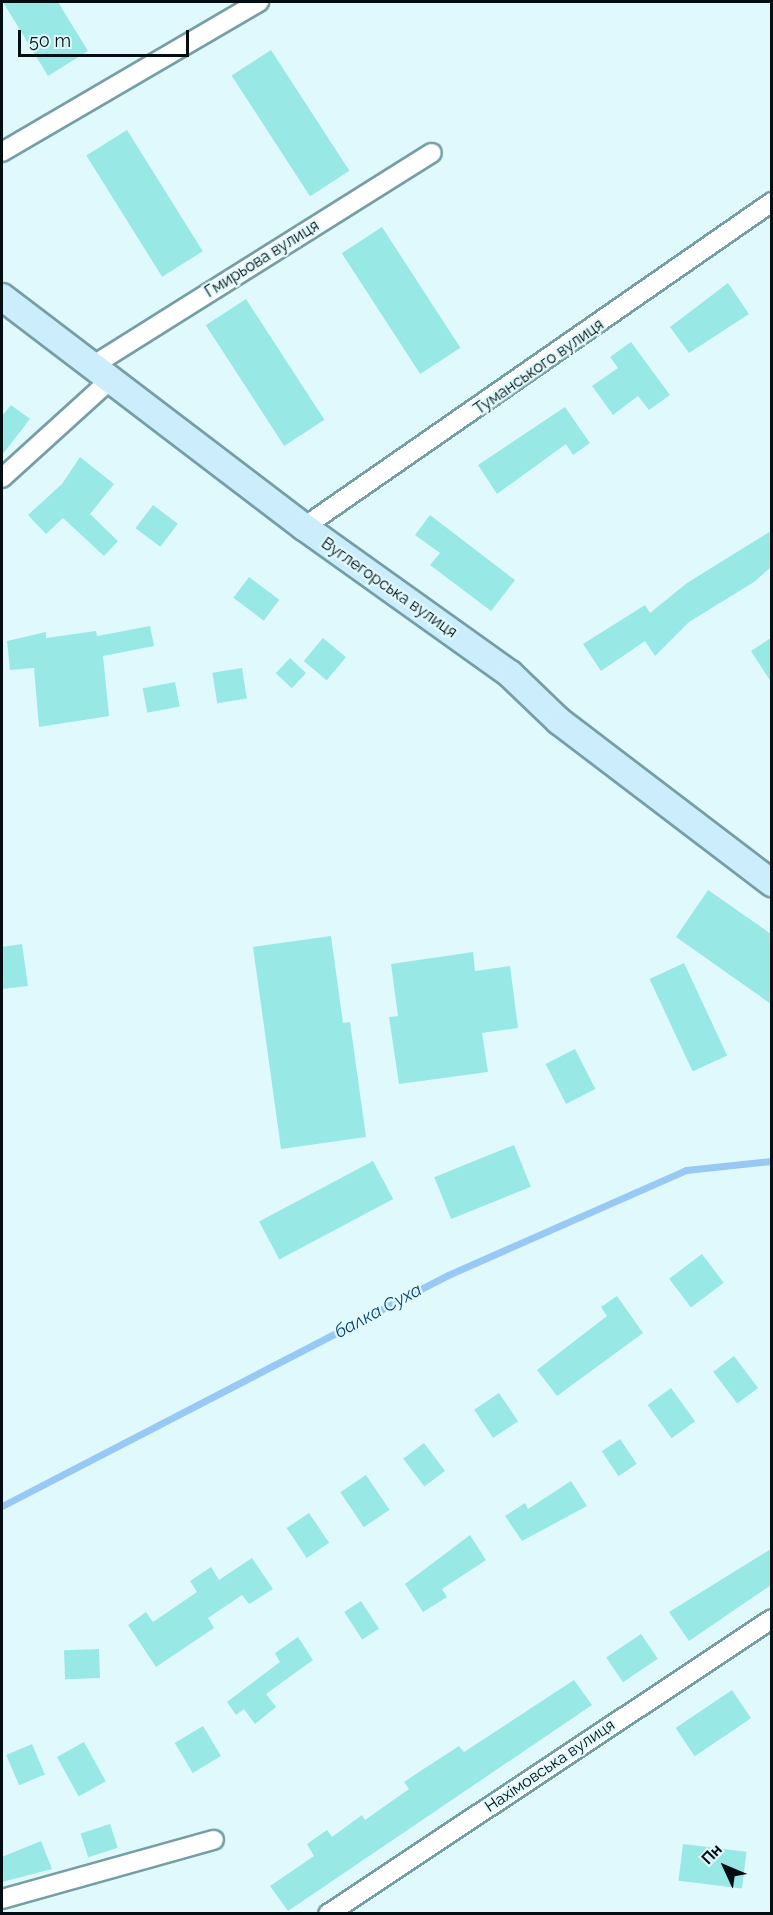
<!DOCTYPE html>
<html>
<head>
<meta charset="utf-8">
<style>
	body { margin:0 }
	#map { position:relative; width:773px; height:1915px; overflow:hidden; background:#e0f9fd; font-family:Raleway,sans-serif }
	div>[style] { position:absolute }
	[style*='--x'] { left:calc(var(--x)*1px); top:calc(var(--y)*1px); width:calc(var(--w)*1px); rotate:calc(var(--a)*1deg) }
	.stream>* { height:7px; margin:-3.5px; padding:0 3.5px; transform-origin:3.5px; border-radius:3.5px; background:#98c9f4 }
	.building>* { inset:0; background:#98e9e5; transform-origin:0 0 }
	.roads { filter:drop-shadow(2px 0 #769ea5) drop-shadow(-2px 0 #769ea5) drop-shadow(0 2px #769ea5) drop-shadow(0 -2px #769ea5) }
	.minor>* { height:18px; margin:-9px; padding:0 9px; transform-origin:9px; border-radius:9px; background:#fff }
	.secondary>* { height:26px; margin:-13px; padding:0 13px; transform-origin:13px; border-radius:13px; background:#cceefc }
	span { translate:-50% -50%; white-space:nowrap; text-align:center; line-height:1.15; -webkit-text-stroke:4.5px #e0f9fd; paint-order:stroke }
	.street-label { font-size:16px; color:#020e11 }
	.water-label { font-size:18px; color:#08426a; font-style:italic }
	.frame { position:absolute; inset:0; border:3px solid #020e11; pointer-events:none }
	.north { position:absolute; left:695px; top:1837px; width:60px; height:60px; -webkit-text-stroke:4px #e0f9fd; paint-order:stroke; rotate:314deg; font-size:16px; font-weight:700; line-height:24px; text-align:center; color:#020e11 }
	.north::after { content:''; display:block; margin:auto; width:21px; height:27px; background:#020e11; clip-path:polygon(50% 0,100% 100%,50% 72%,0 100%) }
	.scale { position:absolute; left:18px; top:30px; width:171px; height:27px; box-sizing:border-box; border:3px solid #020e11; border-top:0; padding-left:8px; font-size:18px; line-height:21px; white-space:nowrap; color:#020e11; -webkit-text-stroke:4px #e0f9fd; paint-order:stroke }
</style>
</head>
<body>
<div id="map">
	<div class="stream">
		<i style="--x:2;--y:1506;--w:502;--a:-27.38"></i>
		<i style="--x:448;--y:1275;--w:260;--a:-23.8"></i>
		<i style="--x:686;--y:1170;--w:86;--a:-6"></i>
	</div>
	<div class="building">
		<i style="clip-path:polygon(3px 2px,58px 2px,88px 51px,48px 76px)"></i>
		<i style="left:271px;top:50px;width:144px;height:47px;rotate:57deg"></i>
		<i style="left:127px;top:130px;width:143px;height:48px;rotate:58deg"></i>
		<i style="left:382px;top:227px;width:144px;height:48px;rotate:57deg"></i>
		<i style="clip-path:polygon(728px 283px,749px 314px,689px 353px,670px 327px)"></i>
		<i style="left:246px;top:299px;width:144px;height:48px;rotate:57deg"></i>
		<i style="clip-path:polygon(631px 342px,670px 395px,649px 410px,638px 396px,613px 415px,592px 386px,618px 368px,610px 357px)"></i>
		<i style="clip-path:polygon(11px 405px,30px 419px,2px 455px,2px 416px)"></i>
		<i style="clip-path:polygon(565px 407px,590px 443px,573px 455px,566px 444px,497px 494px,478px 465px)"></i>
		<i style="clip-path:polygon(80px 457px,114px 484px,90px 514px,118px 541px,104px 556px,63px 518px,46px 534px,28px 515px,62px 484px)"></i>
		<i style="left:153px;top:505px;width:31px;height:29px;rotate:37deg"></i>
		<i style="clip-path:polygon(430px 515px,515px 580px,491px 611px,430px 565px,440px 553px,415px 535px)"></i>
		<i style="clip-path:polygon(771px 531px,771px 567px,754px 582px,689px 622px,655px 656px,645px 641px,601px 671px,583px 644px,645px 605px,650px 613px,687px 583px)"></i>
		<i style="left:249px;top:577px;width:38px;height:26px;rotate:37deg"></i>
		<i style="clip-path:polygon(150px 626px,154px 646px,103px 656px,109px 716px,39px 727px,34px 668px,10px 670px,7px 641px,46px 632px,46px 638px,96px 631px,97px 636px)"></i>
		<i style="left:323px;top:638px;width:30px;height:30px;rotate:40deg"></i>
		<i style="clip-path:polygon(771px 638px,771px 682px,751px 651px)"></i>
		<i style="left:290px;top:658px;width:22px;height:21px;rotate:43deg"></i>
		<i style="left:242px;top:668px;width:31px;height:30px;rotate:81deg"></i>
		<i style="left:175px;top:682px;width:25px;height:33px;rotate:79deg"></i>
		<i style="clip-path:polygon(708px 890px,771px 934px,771px 1004px,676px 937px)"></i>
		<i style="clip-path:polygon(331px 936px,343px 1023px,350px 1022px,366px 1137px,281px 1149px,253px 947px)"></i>
		<i style="clip-path:polygon(22px 944px,28px 986px,2px 989px,2px 947px)"></i>
		<i style="clip-path:polygon(473px 952px,475px 971px,510px 966px,518px 1028px,482px 1033px,488px 1072px,399px 1084px,389px 1017px,398px 1016px,391px 964px)"></i>
		<i style="left:684px;top:963px;width:102px;height:38px;rotate:65deg"></i>
		<i style="left:575px;top:1049px;width:45px;height:33px;rotate:63deg"></i>
		<i style="left:514px;top:1145px;width:45px;height:86px;rotate:68deg"></i>
		<i style="left:373px;top:1161px;width:43px;height:129px;rotate:62deg"></i>
		<i style="left:702px;top:1254px;width:36px;height:41px;rotate:53deg"></i>
		<i style="clip-path:polygon(617px 1296px,643px 1333px,557px 1396px,537px 1370px,607px 1316px,601px 1307px)"></i>
		<i style="left:734px;top:1356px;width:40px;height:26px;rotate:53deg"></i>
		<i style="left:671px;top:1388px;width:41px;height:29px;rotate:54deg"></i>
		<i style="left:499px;top:1393px;width:34px;height:30px;rotate:56deg"></i>
		<i style="left:620px;top:1439px;width:30px;height:22px;rotate:56deg"></i>
		<i style="left:424px;top:1443px;width:35px;height:26px;rotate:53deg"></i>
		<i style="left:366px;top:1475px;width:42px;height:31px;rotate:56deg"></i>
		<i style="clip-path:polygon(571px 1481px,587px 1506px,522px 1541px,505px 1516px,525px 1503px,528px 1509px)"></i>
		<i style="left:309px;top:1513px;width:36px;height:27px;rotate:56deg"></i>
		<i style="clip-path:polygon(470px 1535px,486px 1560px,442px 1589px,447px 1597px,423px 1612px,405px 1584px)"></i>
		<i style="clip-path:polygon(771px 1549px,771px 1585px,689px 1641px,669px 1612px)"></i>
		<i style="clip-path:polygon(252px 1558px,273px 1589px,249px 1604px,242px 1595px,208px 1618px,214px 1628px,156px 1667px,128px 1625px,146px 1612px,153px 1622px,197px 1592px,190px 1581px,211px 1567px,219px 1580px)"></i>
		<i style="left:361px;top:1601px;width:33px;height:20px;rotate:57deg"></i>
		<i style="left:641px;top:1634px;width:30px;height:42px;rotate:56deg"></i>
		<i style="clip-path:polygon(298px 1637px,313px 1660px,266px 1694px,276px 1707px,255px 1724px,244px 1709px,236px 1715px,227px 1702px,280px 1662px,275px 1653px)"></i>
		<i style="left:99px;top:1649px;width:29px;height:35px;rotate:88deg"></i>
		<i style="clip-path:polygon(574px 1680px,592px 1705px,288px 1911px,270px 1886px,314px 1856px,307px 1844px,327px 1830px,332px 1837px,362px 1815px,365px 1820px,409px 1789px,404px 1782px,422px 1770px,459px 1746px,464px 1752px)"></i>
		<i style="left:732px;top:1690px;width:34px;height:68px;rotate:56deg"></i>
		<i style="left:203px;top:1726px;width:35px;height:33px;rotate:59deg"></i>
		<i style="left:84px;top:1742px;width:45px;height:31px;rotate:61deg"></i>
		<i style="left:32px;top:1744px;width:33px;height:28px;rotate:67deg"></i>
		<i style="left:110px;top:1824px;width:25px;height:31px;rotate:72deg"></i>
		<i style="clip-path:polygon(41px 1841px,52px 1869px,2px 1882px,2px 1857px)"></i>
		<i style="left:683px;top:1844px;width:64px;height:37px;rotate:7deg"></i>
	</div>
	<div class="roads">
		<div class="minor">
			<i style="--x:2;--y:152;--w:298;--a:-30.3"></i>
			<i style="--x:92;--y:366;--w:401;--a:-32.1"></i>
			<i style="--x:2;--y:478;--w:146;--a:-42.2"></i>
			<i style="--x:304;--y:527;--w:570;--a:-34.78"></i>
			<i style="--x:2;--y:1899;--w:220;--a:-15.6"></i>
			<i style="--x:328;--y:1914;--w:533;--a:-33.6"></i>
		</div>
		<div class="secondary">
			<i style="--x:2;--y:297;--w:380;--a:37.3"></i>
			<i style="--x:304;--y:527;--w:253;--a:35.5"></i>
			<i style="--x:510;--y:674;--w:68;--a:43.8"></i>
			<i style="--x:559;--y:721;--w:268;--a:37.3"></i>
		</div>
	</div>
	<div class="street-label">
		<span style="left:262px;top:259px;rotate:-32deg">Гмирьова вулиця</span>
		<span style="left:539px;top:367px;rotate:-35deg">Туманського вулиця</span>
		<span style="left:389px;top:588px;rotate:35deg">Вуглегорська вулиця</span>
		<span style="left:550px;top:1766px;rotate:-34deg">Нахімовська вулиця</span>
	</div>
	<div class="water-label">
		<span style="left:378px;top:1311px;rotate:-28deg">балка Суха</span>
	</div>
	<div class="frame"></div>
	<div class="north">Пн</div>
	<div class="scale">50 m</div>
</div>
</body>
</html>
